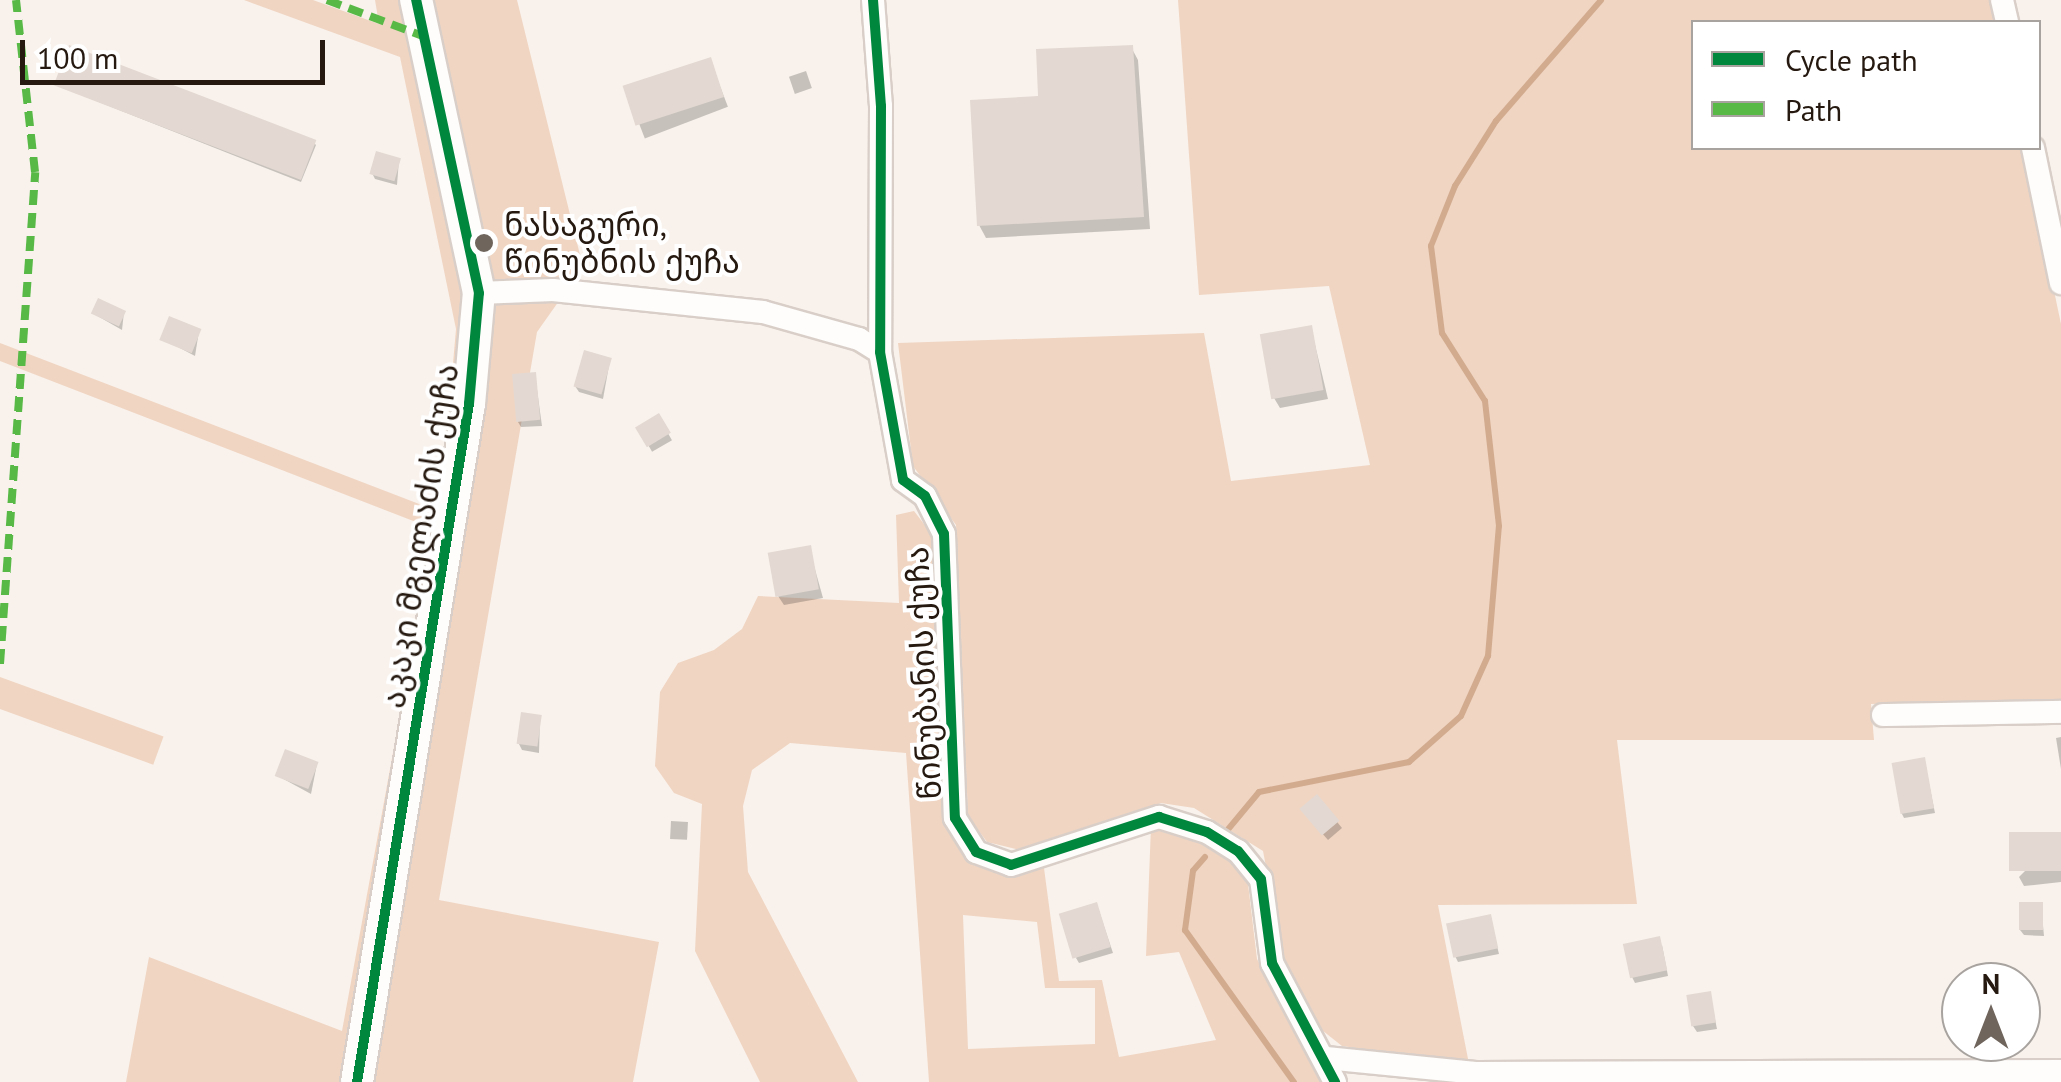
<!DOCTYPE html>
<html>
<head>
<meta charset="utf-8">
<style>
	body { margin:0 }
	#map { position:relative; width:2061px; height:1082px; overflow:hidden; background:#f9f2ec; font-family:"PT Sans","Noto Sans Georgian",sans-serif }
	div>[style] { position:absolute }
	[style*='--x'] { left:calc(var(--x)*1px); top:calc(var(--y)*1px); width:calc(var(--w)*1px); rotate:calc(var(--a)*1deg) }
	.green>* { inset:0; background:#f0d5c2; transform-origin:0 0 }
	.shadow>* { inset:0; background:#0003; transform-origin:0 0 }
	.stream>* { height:6px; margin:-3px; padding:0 3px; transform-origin:3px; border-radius:3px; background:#d2ab8f }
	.building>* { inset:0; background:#e3d9d2; transform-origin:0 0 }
	.roads { filter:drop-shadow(2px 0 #d9cfc8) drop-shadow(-2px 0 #d9cfc8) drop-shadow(0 2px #d9cfc8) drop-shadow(0 -2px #d9cfc8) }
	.street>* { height:22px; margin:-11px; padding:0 11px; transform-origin:11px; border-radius:11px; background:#fefdfc }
	.secondary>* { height:32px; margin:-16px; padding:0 16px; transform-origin:16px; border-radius:16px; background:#fefdfc }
	.quiet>* { height:8px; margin-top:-4px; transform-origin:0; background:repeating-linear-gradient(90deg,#58b947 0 15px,transparent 0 23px) }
	.cycleway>* { height:10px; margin:-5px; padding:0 5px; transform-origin:5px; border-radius:5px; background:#00873e }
	.dots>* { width:28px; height:28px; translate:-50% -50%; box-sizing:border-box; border:5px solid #fff; border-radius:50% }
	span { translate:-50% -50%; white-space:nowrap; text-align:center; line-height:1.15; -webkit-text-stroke:8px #fff; paint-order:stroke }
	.poi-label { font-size:32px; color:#251910 }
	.left { translate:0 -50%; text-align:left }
	.street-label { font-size:32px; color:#251910 }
	.legend { position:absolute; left:1691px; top:20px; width:350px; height:130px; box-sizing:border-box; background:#fff; border:2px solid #a8a39f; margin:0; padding:12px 18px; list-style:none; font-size:30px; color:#251910 }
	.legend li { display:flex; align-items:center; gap:20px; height:50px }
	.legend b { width:50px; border:2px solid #a8a39f }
	.north { position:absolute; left:1941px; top:962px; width:100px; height:100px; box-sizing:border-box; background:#fff; border:2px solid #a8a39f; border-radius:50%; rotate:0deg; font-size:28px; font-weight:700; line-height:40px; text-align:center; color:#251910 }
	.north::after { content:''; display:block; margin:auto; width:35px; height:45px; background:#6f655d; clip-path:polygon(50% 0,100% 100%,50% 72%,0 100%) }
	.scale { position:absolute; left:20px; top:40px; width:305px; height:45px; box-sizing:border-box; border:5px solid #251910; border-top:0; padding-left:12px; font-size:30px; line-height:35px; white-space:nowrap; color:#251910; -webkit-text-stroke:8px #fff; paint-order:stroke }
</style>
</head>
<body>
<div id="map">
	<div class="green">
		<i style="clip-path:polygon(244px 0,313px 0,379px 24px,375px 0,517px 0,583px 267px,537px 332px,439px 900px,659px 942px,633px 1082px,126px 1082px,149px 957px,342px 1031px,434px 529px,0 361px,0 343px,440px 512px,456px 329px,400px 57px)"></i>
		<i style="clip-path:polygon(1178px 0,1991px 0,1998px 22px,1694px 22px,1694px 148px,2024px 148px,2061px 324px,2061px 700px,1871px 704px,1874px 740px,1617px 740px,1637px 904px,1438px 905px,1469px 1064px,1342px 1046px,1313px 1023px,1288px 983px,1263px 851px,1194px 808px,1161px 803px,1029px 852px,987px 842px,968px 816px,956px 525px,913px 466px,898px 343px,1204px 333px,1231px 481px,1370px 465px,1329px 286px,1199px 295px)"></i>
		<i style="clip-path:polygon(evenodd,914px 511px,937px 541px,961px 849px,988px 870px,1044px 868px,1059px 981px,1102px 980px,1119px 1057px,1216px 1040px,1179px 952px,1146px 956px,1151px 826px,1192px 834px,1235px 862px,1248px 884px,1257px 959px,1321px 1082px,929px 1082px,906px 753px,790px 743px,752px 770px,743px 806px,748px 872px,858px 1082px,760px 1082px,695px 951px,702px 804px,674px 793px,655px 766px,660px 692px,678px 663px,714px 650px,742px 629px,758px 596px,899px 603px,896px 515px,914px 511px,963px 915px,1037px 922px,1045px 988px,1095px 988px,1095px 1044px,968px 1049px,963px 915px)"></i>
		<i style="left:0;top:677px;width:174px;height:30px;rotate:20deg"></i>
	</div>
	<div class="shadow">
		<i style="clip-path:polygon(1131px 47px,1138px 60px,1150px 229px,986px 238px,979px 225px,1041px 98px)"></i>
		<i style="left:710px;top:60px;width:50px;height:89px;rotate:69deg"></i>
		<i style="left:806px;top:71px;width:18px;height:18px;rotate:71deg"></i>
		<i style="clip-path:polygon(56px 85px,314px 143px,316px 145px,301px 182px)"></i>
		<i style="clip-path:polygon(399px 160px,397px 185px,375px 179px,372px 173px)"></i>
		<i style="clip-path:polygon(124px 312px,122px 330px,94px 314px)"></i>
		<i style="clip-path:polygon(1311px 328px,1328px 399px,1280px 408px,1274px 398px)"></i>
		<i style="clip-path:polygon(199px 331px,195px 356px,163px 339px)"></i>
		<i style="clip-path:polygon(610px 360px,603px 399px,579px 392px,575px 386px)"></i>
		<i style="clip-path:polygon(535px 375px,542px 426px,521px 427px,518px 422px)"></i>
		<i style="left:658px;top:416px;width:28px;height:23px;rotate:60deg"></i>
		<i style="clip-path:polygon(809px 548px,823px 598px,784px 605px,778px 596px)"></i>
		<i style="clip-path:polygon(540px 718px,539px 753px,522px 750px,519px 744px)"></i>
		<i style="clip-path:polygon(2061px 737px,2061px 769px,2056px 738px)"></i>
		<i style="clip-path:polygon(1924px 759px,1935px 813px,1904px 818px,1901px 812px)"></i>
		<i style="clip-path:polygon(317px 764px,311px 794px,278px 776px)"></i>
		<i style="clip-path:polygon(1317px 797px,1342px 828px,1328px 840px,1306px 815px)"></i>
		<i style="left:671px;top:821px;width:17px;height:18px;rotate:3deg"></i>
		<i style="clip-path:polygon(2061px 835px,2061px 882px,2024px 886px,2019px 877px)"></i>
		<i style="clip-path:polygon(2041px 905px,2044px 936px,2024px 935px,2020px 930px)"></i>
		<i style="clip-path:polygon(1099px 911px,1113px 953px,1079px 963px,1076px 958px)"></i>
		<i style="clip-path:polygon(1490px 917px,1499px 954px,1458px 962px,1455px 956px)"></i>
		<i style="clip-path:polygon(1662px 945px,1668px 976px,1635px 983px,1632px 977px)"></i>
		<i style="clip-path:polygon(1710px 994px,1717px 1029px,1697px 1032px,1693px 1026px)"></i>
	</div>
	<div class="stream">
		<i style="--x:1225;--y:833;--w:53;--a:-50.3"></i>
		<i style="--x:1259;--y:792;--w:153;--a:-11.3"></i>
		<i style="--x:1409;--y:762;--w:69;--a:-41.5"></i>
		<i style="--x:1461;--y:716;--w:66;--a:-65.8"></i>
		<i style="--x:1488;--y:656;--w:130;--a:-85.2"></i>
		<i style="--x:1499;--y:526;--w:126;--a:-96.4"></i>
		<i style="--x:1485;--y:401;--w:80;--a:-122.3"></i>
		<i style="--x:1442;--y:333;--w:88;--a:-97.2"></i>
		<i style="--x:1431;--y:246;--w:65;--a:-68.2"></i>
		<i style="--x:1455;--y:186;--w:77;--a:-57.8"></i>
		<i style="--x:1496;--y:121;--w:160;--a:-49"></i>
		<i style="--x:1205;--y:857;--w:18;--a:131"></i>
		<i style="--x:1193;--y:871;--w:60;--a:97.7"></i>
		<i style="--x:1185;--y:930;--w:187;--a:54.4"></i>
	</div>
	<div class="building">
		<i style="left:69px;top:45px;width:265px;height:43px;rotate:21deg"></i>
		<i style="clip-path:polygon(1133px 45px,1144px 217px,977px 226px,970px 100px,1038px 96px,1036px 49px)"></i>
		<i style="left:711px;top:57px;width:42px;height:93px;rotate:72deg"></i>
		<i style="left:376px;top:151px;width:26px;height:24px;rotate:16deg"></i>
		<i style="left:98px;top:298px;width:31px;height:17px;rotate:25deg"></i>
		<i style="left:169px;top:316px;width:35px;height:26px;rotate:22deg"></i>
		<i style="left:1312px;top:325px;width:66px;height:53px;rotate:80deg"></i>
		<i style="left:584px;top:350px;width:29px;height:38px;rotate:16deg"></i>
		<i style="left:536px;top:372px;width:48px;height:24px;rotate:85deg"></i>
		<i style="left:659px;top:413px;width:23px;height:28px;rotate:59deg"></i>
		<i style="left:811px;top:545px;width:45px;height:44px;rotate:80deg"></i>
		<i style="left:521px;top:712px;width:21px;height:32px;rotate:8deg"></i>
		<i style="left:285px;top:749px;width:36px;height:29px;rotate:21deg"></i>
		<i style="left:1925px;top:757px;width:52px;height:34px;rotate:80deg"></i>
		<i style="left:1317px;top:794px;width:35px;height:23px;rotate:50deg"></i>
		<i style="left:2061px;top:832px;width:39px;height:52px;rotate:90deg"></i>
		<i style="left:1097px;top:902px;width:47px;height:40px;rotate:73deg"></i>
		<i style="left:2019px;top:902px;width:24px;height:28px"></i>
		<i style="left:1491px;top:914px;width:35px;height:46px;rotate:78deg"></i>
		<i style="left:1660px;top:936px;width:35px;height:38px;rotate:78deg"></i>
		<i style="left:1711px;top:991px;width:32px;height:25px;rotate:81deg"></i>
	</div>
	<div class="roads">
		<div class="street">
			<i style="--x:873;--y:0;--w:106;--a:85.7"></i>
			<i style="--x:881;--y:106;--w:246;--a:90.2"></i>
			<i style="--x:880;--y:352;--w:130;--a:79.8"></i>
			<i style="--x:903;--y:480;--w:27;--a:36"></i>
			<i style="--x:925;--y:496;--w:42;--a:63.4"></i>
			<i style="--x:944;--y:534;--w:284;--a:87.8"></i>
			<i style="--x:955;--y:818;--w:40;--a:58"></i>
			<i style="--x:976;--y:852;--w:37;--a:20"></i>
			<i style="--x:1011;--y:865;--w:156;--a:-18"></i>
			<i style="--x:1159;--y:817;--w:50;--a:17.4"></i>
			<i style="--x:1207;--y:832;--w:36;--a:32"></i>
			<i style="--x:1238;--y:851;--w:36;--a:51"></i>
			<i style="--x:1261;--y:879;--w:85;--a:82.5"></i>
			<i style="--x:1272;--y:963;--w:135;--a:62.1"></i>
			<i style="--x:2002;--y:0;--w:23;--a:77"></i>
			<i style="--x:2033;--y:148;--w:138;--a:78.3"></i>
			<i style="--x:479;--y:293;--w:74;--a:-2.3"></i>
			<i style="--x:553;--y:290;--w:211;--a:6"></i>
			<i style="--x:763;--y:312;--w:100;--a:15.7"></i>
			<i style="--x:859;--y:339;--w:25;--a:32"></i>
			<i style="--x:1883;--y:715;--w:178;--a:-1"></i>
			<i style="--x:1326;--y:1058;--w:150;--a:5.7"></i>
			<i style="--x:1475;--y:1073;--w:586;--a:-0.2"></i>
		</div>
		<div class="secondary">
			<i style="--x:357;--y:1082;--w:687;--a:-80.62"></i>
			<i style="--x:469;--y:404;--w:111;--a:-84.9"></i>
			<i style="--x:479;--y:293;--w:300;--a:-102.1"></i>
		</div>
	</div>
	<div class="quiet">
		<i style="--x:327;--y:0;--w:103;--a:20.6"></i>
		<i style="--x:0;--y:664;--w:493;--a:-85.9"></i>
		<i style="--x:35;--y:172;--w:173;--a:-96.3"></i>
	</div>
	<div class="cycleway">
		<i style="--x:873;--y:0;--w:106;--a:85.7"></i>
		<i style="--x:881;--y:106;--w:246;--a:90.2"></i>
		<i style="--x:880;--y:352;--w:130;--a:79.8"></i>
		<i style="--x:903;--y:480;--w:27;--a:36"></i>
		<i style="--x:925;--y:496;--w:42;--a:63.4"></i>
		<i style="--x:944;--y:534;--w:284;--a:87.8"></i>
		<i style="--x:955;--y:818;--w:40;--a:58"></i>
		<i style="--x:976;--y:852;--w:37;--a:20"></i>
		<i style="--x:1011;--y:865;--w:156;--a:-18"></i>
		<i style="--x:1159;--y:817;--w:50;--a:17.4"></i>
		<i style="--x:1207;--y:832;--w:36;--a:32"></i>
		<i style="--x:1238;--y:851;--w:36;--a:51"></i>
		<i style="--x:1261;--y:879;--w:85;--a:82.5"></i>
		<i style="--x:1272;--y:963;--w:135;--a:62.1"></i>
		<i style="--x:357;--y:1082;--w:687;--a:-80.62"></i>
		<i style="--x:469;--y:404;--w:111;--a:-84.9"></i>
		<i style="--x:479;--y:293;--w:300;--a:-102.1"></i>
	</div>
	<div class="dots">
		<i style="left:484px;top:243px;background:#6f655d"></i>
	</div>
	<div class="poi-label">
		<span class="left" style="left:504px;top:243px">ნასაგური,<br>წინუბნის ქუჩა</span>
	</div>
	<div class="street-label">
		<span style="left:420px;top:536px;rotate:-81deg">აკაკი მგელაძის ქუჩა</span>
		<span style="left:923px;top:673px;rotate:-93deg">წინუბანის ქუჩა</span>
	</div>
	<ul class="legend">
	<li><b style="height:12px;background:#00873e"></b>Cycle path</li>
	<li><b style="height:12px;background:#58b947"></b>Path</li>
	</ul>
	<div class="north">N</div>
	<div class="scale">100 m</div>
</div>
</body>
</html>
